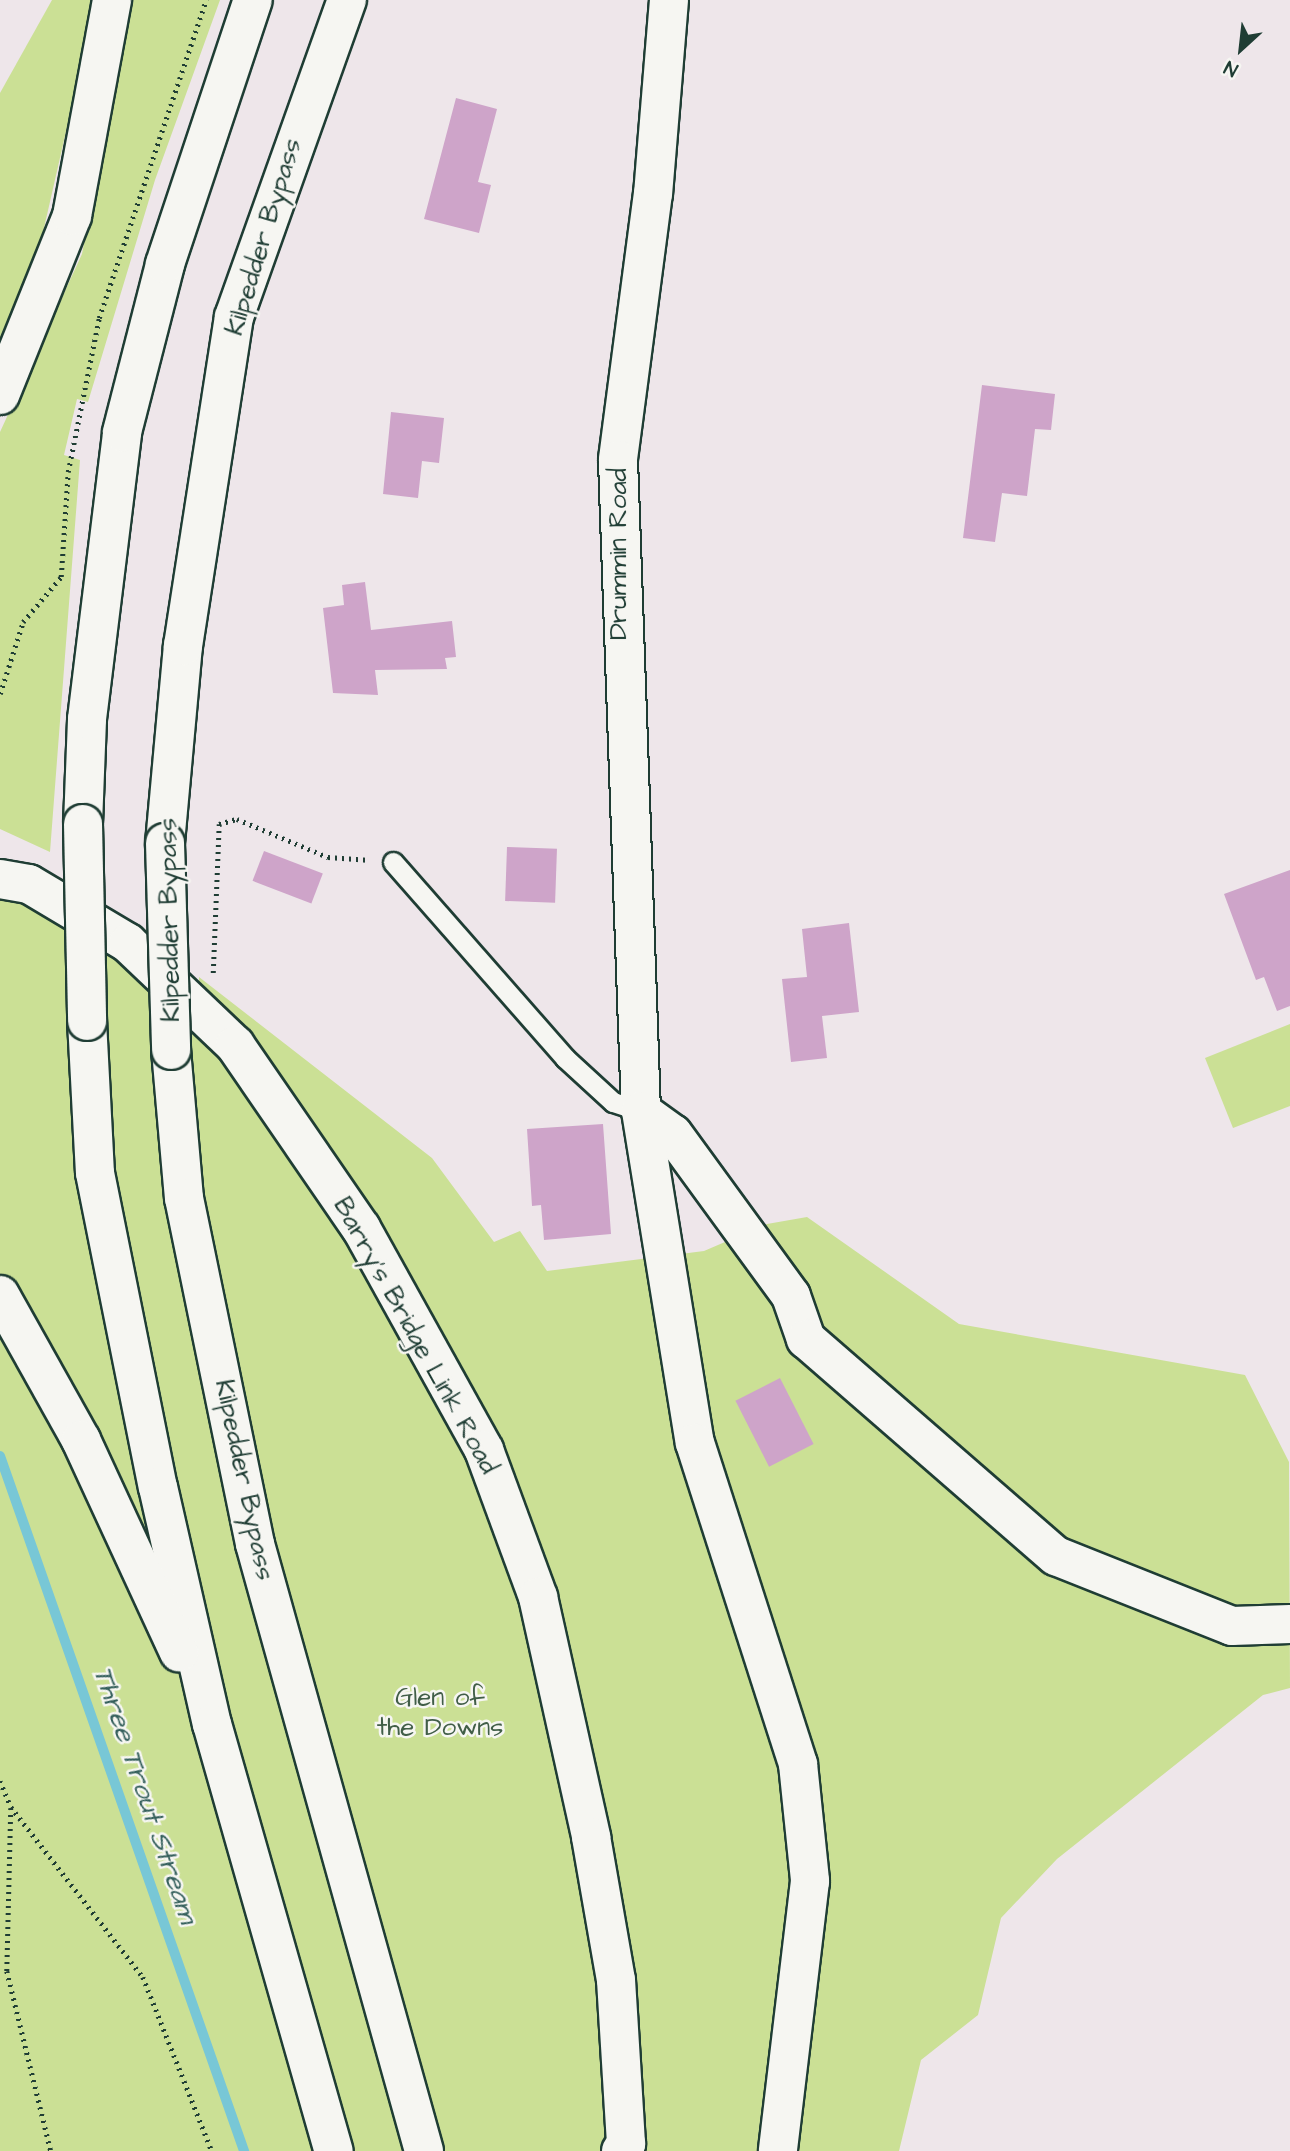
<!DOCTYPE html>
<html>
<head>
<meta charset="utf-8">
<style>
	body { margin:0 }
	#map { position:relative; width:1290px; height:2151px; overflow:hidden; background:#eee6ea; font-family:"Architects Daughter",sans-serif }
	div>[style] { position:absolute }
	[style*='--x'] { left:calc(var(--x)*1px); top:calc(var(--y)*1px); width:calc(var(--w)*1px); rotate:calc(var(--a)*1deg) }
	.green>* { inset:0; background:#cbe095 }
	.stream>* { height:10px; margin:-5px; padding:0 5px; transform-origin:5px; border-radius:5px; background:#78c7d6 }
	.building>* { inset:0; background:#cea4c9; transform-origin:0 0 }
	.path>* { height:4.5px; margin-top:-2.25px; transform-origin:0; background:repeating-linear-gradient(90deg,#1f3d34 0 2px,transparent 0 7px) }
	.roads { filter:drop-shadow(2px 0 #1f3d34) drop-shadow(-2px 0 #1f3d34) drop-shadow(0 2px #1f3d34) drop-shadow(0 -2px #1f3d34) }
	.service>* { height:19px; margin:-9.5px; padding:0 9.5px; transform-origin:9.5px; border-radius:9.5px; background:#f6f6f2 }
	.minor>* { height:38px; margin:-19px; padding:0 19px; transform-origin:19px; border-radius:19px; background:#f6f6f2 }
	.secondary>* { height:38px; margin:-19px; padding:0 19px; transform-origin:19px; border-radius:19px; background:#f6f6f2 }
	.trunk>* { height:38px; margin:-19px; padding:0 19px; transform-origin:19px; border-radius:19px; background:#f6f6f2 }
	.bridges { filter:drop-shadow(2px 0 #1f3d34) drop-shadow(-2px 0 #1f3d34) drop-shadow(0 2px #1f3d34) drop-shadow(0 -2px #1f3d34) }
	.trunk-bridge>* { height:38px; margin:-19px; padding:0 19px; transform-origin:19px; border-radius:19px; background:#f6f6f2 }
	span { translate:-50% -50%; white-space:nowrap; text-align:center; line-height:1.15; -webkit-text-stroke:5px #f6f6f2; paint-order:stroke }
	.street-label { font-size:26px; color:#1f3d34 }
	.park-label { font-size:26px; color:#415e47 }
	.water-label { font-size:28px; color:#35605c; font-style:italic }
	.north { position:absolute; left:1206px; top:14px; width:70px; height:70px; -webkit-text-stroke:5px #f6f6f2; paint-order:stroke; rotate:207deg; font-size:19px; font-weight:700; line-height:28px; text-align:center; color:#1f3d34 }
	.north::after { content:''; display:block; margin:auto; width:24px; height:32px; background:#1f3d34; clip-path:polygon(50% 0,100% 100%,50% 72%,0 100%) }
</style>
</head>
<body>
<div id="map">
	<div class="green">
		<i style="clip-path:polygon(52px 0,96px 0,31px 285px,0 349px,0 93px)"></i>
		<i style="clip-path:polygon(128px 0,220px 0,155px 180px,88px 402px,77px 399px,64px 455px,80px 460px,50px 852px,0 829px,0 432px,82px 254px)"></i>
		<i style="clip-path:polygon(0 893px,25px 894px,199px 999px,199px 977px,432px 1158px,494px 1242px,520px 1231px,547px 1271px,704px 1251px,767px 1224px,807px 1217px,959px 1324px,1245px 1375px,1289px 1462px,1290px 1688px,1263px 1695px,1057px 1859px,1001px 1918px,978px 2015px,921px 2060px,899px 2151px,0 2151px)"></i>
		<i style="clip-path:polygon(1290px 1024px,1290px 1106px,1233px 1128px,1205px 1058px)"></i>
	</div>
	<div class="stream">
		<i style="--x:0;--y:1456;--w:737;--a:70.65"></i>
	</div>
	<div class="building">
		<i style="clip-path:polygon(456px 98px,497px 109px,478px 182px,491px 185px,479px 233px,424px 219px)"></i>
		<i style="clip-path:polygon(982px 385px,1055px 394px,1051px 430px,1035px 429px,1027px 496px,1002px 493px,995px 542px,963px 538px)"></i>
		<i style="clip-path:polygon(391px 412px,444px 418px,439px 463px,422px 461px,418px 498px,383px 494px)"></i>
		<i style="clip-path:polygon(365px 582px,371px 630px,452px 621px,456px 657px,445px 658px,447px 669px,375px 670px,378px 695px,333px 693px,323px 608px,344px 605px,342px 585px)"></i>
		<i style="left:507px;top:847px;width:50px;height:54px;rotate:2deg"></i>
		<i style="left:264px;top:851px;width:63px;height:32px;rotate:21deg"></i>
		<i style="clip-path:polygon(1290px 870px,1290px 1006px,1277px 1011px,1264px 977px,1256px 980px,1224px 894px)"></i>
		<i style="clip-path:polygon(849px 923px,859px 1012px,822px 1016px,827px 1058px,791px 1062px,782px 979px,807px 977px,802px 929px)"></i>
		<i style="clip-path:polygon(603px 1124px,611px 1234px,544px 1240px,541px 1205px,532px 1206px,527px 1129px)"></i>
		<i style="left:780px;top:1378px;width:74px;height:50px;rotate:63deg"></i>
	</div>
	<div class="path">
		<i style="--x:0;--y:694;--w:76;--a:-72.3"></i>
		<i style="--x:23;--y:622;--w:59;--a:-49.8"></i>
		<i style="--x:61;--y:577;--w:105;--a:-86.2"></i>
		<i style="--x:68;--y:472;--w:157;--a:-78.6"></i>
		<i style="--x:99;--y:318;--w:336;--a:-71.4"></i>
		<i style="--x:213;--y:973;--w:149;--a:-87.7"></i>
		<i style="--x:219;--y:824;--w:19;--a:-16"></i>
		<i style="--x:237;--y:819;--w:99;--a:22.7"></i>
		<i style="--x:328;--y:857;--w:39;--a:4"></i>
		<i style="--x:0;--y:1781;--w:28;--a:67"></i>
		<i style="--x:11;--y:1807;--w:215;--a:52.2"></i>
		<i style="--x:143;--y:1977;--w:187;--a:68.4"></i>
		<i style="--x:11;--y:1808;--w:163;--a:91.4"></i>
		<i style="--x:7;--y:1971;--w:185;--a:76.3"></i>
	</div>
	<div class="roads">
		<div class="service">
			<i style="--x:393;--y:862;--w:261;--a:48.7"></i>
			<i style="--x:565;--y:1058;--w:65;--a:42.5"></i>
			<i style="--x:613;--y:1102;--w:29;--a:18"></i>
		</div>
		<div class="minor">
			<i style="--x:669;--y:0;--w:194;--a:94.7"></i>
			<i style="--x:653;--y:193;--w:269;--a:97.5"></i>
			<i style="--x:618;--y:460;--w:651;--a:87.98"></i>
			<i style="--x:641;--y:1111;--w:39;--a:36"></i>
			<i style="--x:673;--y:1134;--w:200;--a:53.9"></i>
			<i style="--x:791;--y:1296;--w:46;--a:70.8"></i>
			<i style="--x:806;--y:1339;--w:331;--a:41"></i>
			<i style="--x:1056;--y:1556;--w:189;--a:21.7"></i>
			<i style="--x:1232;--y:1626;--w:58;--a:-2"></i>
		</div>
		<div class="secondary">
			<i style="--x:0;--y:395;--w:193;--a:-68.1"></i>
			<i style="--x:72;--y:216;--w:220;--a:-79.5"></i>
			<i style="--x:0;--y:879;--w:29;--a:10"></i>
			<i style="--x:29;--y:884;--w:115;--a:30.8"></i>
			<i style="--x:128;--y:943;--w:148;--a:43.6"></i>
			<i style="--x:235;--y:1045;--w:222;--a:55.5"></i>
			<i style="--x:361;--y:1228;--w:254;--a:61"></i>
			<i style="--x:484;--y:1450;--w:157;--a:69.8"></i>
			<i style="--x:538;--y:1597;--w:246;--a:77.5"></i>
			<i style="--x:591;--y:1837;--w:145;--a:80.1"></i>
			<i style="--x:616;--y:1980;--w:164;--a:86.5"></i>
		</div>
		<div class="trunk">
			<i style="--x:83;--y:824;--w:105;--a:-87.8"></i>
			<i style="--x:87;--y:719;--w:289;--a:-83"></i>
			<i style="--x:122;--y:432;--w:173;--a:-75.6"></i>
			<i style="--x:165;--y:264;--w:278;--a:-71.6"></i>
			<i style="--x:165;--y:843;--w:198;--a:-84.8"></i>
			<i style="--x:183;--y:646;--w:333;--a:-81.2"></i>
			<i style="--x:234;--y:317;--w:337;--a:-70.4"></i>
			<i style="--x:87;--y:1021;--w:152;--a:87"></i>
			<i style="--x:95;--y:1173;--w:320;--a:78.7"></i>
			<i style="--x:158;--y:1487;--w:243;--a:77.2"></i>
			<i style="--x:212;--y:1724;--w:444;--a:74.1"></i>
			<i style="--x:171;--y:1050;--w:149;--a:85"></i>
			<i style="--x:184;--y:1198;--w:353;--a:78.4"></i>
			<i style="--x:255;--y:1544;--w:630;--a:74.44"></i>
			<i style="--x:641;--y:1111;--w:336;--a:80.8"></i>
			<i style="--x:695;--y:1443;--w:337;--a:72.2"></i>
			<i style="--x:798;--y:1764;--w:118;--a:84.1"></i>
			<i style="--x:810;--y:1881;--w:272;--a:96.8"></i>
			<i style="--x:0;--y:1295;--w:166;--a:60.8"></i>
			<i style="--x:81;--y:1440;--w:234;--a:65.2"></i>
			<i style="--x:621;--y:2151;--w:9;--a:-54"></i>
		</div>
	</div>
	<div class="bridges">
		<div class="trunk-bridge">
			<i style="--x:83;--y:824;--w:197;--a:88.8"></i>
			<i style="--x:165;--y:843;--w:207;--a:88.3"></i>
		</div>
	</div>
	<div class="street-label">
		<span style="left:264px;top:237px;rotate:-73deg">Kilpedder Bypass</span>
		<span style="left:619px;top:554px;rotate:-90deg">Drummin Road</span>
		<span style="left:170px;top:920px;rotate:-91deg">Kilpedder Bypass</span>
		<span style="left:415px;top:1336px;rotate:61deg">Barry's Bridge Link Road</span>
		<span style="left:244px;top:1480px;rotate:78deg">Kilpedder Bypass</span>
	</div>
	<div class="park-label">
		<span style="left:440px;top:1713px">Glen of<br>the Downs</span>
	</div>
	<div class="water-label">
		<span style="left:145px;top:1795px;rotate:71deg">Three Trout Stream</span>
	</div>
	<div class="north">N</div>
</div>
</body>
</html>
